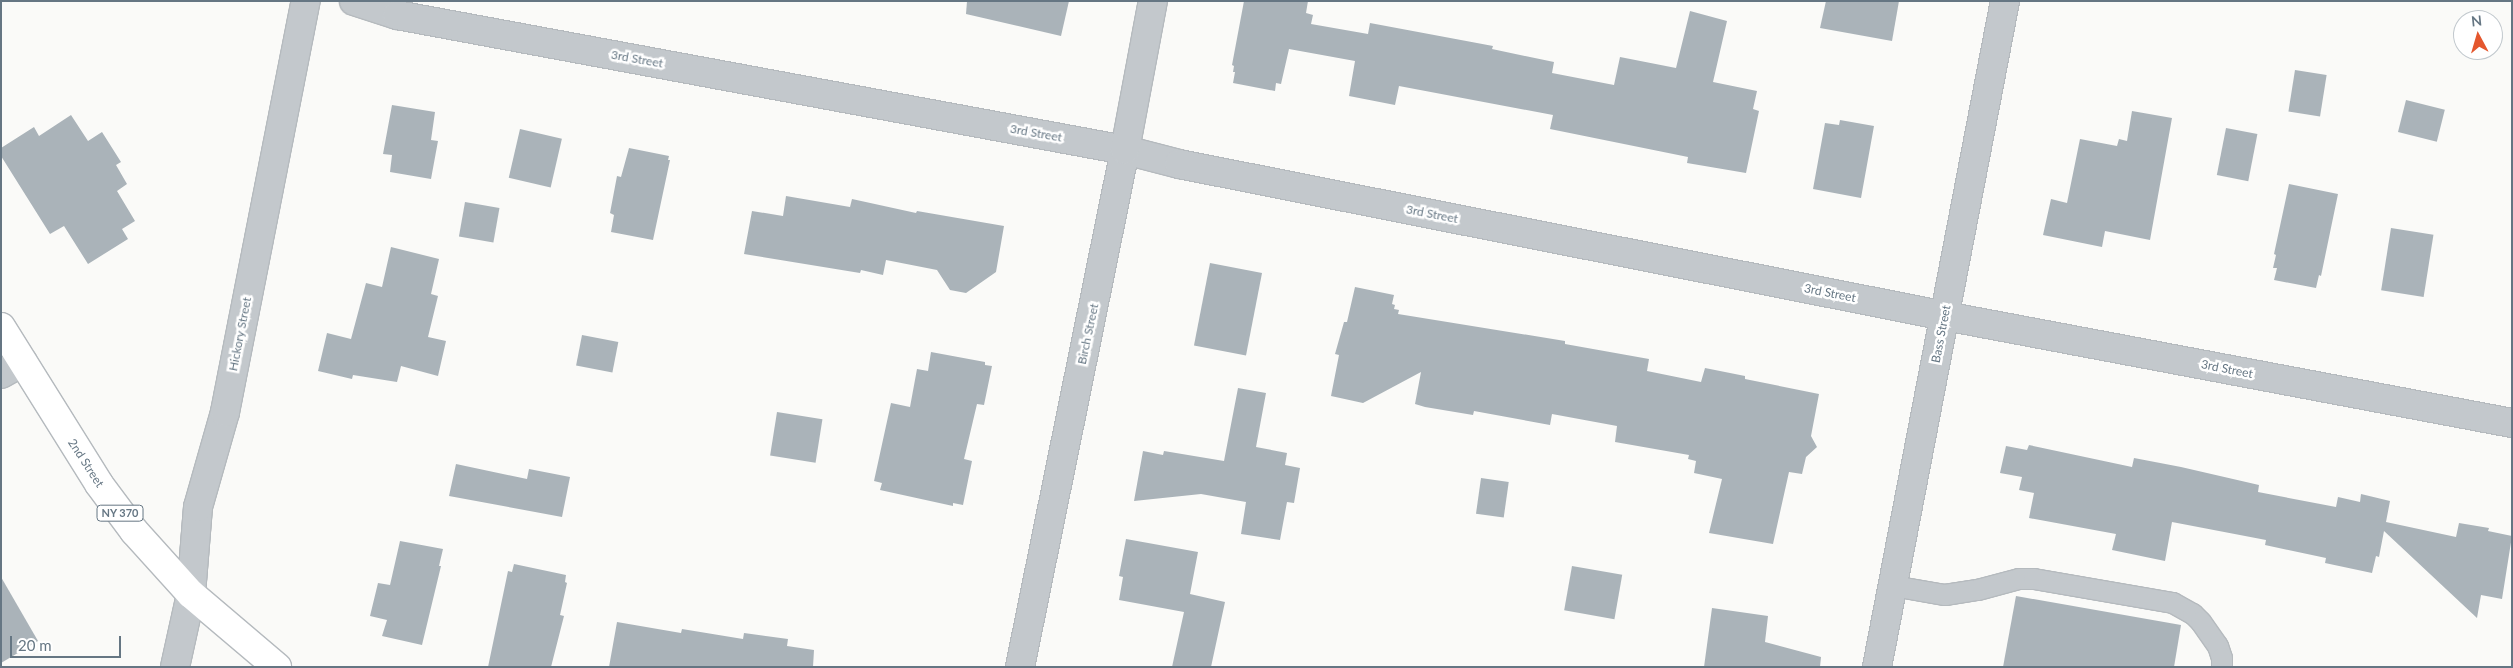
<!DOCTYPE html>
<html>
<head>
<meta charset="utf-8">
<style>
	body { margin:0 }
	#map { position:relative; width:2513px; height:668px; overflow:hidden; background:#fafaf8; font-family:Lato,sans-serif }
	div>[style] { position:absolute }
	[style*='--x'] { left:calc(var(--x)*1px); top:calc(var(--y)*1px); width:calc(var(--w)*1px); rotate:calc(var(--a)*1deg) }
	.building>* { inset:0; background:#aab3b9; transform-origin:0 0 }
	.roads { filter:drop-shadow(1px 0 #b5babe) drop-shadow(-1px 0 #b5babe) drop-shadow(0 1px #b5babe) drop-shadow(0 -1px #b5babe) }
	.lane>* { height:20px; margin:-10px; padding:0 10px; transform-origin:10px; border-radius:10px; background:#c3c8cc }
	.street>* { height:28px; margin:-14px; padding:0 14px; transform-origin:14px; border-radius:14px; background:#c3c8cc }
	.primary>* { height:28px; margin:-14px; padding:0 14px; transform-origin:14px; border-radius:14px; background:#fff }
	span { translate:-50% -50%; white-space:nowrap; text-align:center; line-height:1.15; -webkit-text-stroke:5px #fff; paint-order:stroke }
	.shield-label span { padding:1px 4px; background:#fff; border:1px solid; border-radius:4px; -webkit-text-stroke-width:0 }
	.shield-label { font-size:11px; color:#657683; font-weight:700 }
	.street-label { font-size:12px; color:#657683 }
	.frame { position:absolute; inset:0; border:2px solid #657683; pointer-events:none }
	.north { position:absolute; left:2453px; top:10px; width:50px; height:50px; box-sizing:border-box; background:#fff; border:1px solid #c1c8cd; border-radius:50%; rotate:354deg; font-size:14px; font-weight:700; line-height:20px; text-align:center; color:#657683 }
	.north::after { content:''; display:block; margin:auto; width:18px; height:22px; background:#e4572e; clip-path:polygon(50% 0,100% 100%,50% 72%,0 100%) }
	.scale { position:absolute; left:10px; top:636px; width:111px; height:22px; box-sizing:border-box; border:2px solid #657683; border-top:0; padding-left:6px; font-size:15px; line-height:18px; white-space:nowrap; color:#657683; -webkit-text-stroke:4px #fff; paint-order:stroke }
</style>
</head>
<body>
<div id="map">
	<div class="building">
		<i style="clip-path:polygon(967px 1px,1069px 1px,1061px 36px,966px 14px)"></i>
		<i style="clip-path:polygon(1244px 1px,1308px 1px,1306px 13px,1313px 15px,1311px 24px,1368px 34px,1370px 23px,1493px 46px,1492px 49px,1554px 62px,1552px 73px,1614px 85px,1620px 57px,1676px 68px,1690px 11px,1727px 21px,1713px 82px,1757px 91px,1753px 109px,1759px 111px,1746px 173px,1687px 163px,1688px 157px,1550px 129px,1553px 115px,1399px 86px,1395px 105px,1349px 96px,1355px 61px,1289px 49px,1281px 84px,1276px 83px,1275px 91px,1233px 83px,1235px 72px,1233px 72px,1234px 66px,1232px 65px)"></i>
		<i style="clip-path:polygon(1826px 1px,1899px 1px,1892px 41px,1820px 28px)"></i>
		<i style="left:2295px;top:70px;width:32px;height:42px;rotate:9deg"></i>
		<i style="left:2406px;top:100px;width:40px;height:33px;rotate:14deg"></i>
		<i style="clip-path:polygon(392px 105px,435px 112px,431px 140px,438px 141px,431px 179px,390px 172px,392px 155px,383px 154px)"></i>
		<i style="clip-path:polygon(2132px 111px,2172px 118px,2150px 240px,2105px 231px,2102px 247px,2043px 235px,2051px 199px,2067px 203px,2080px 139px,2117px 146px,2119px 139px,2127px 141px)"></i>
		<i style="clip-path:polygon(71px 115px,88px 141px,102px 132px,121px 162px,116px 165px,127px 184px,117px 191px,135px 221px,122px 229px,128px 239px,88px 264px,64px 226px,50px 234px,1px 156px,1px 148px,34px 127px,39px 136px)"></i>
		<i style="clip-path:polygon(1840px 120px,1874px 126px,1861px 198px,1813px 189px,1825px 123px,1839px 125px)"></i>
		<i style="left:2226px;top:128px;width:32px;height:48px;rotate:11deg"></i>
		<i style="left:520px;top:129px;width:43px;height:50px;rotate:13deg"></i>
		<i style="clip-path:polygon(629px 148px,669px 156px,668px 160px,670px 160px,653px 240px,611px 232px,614px 215px,610px 213px,617px 176px,621px 177px)"></i>
		<i style="clip-path:polygon(2289px 184px,2338px 194px,2321px 276px,2319px 275px,2316px 288px,2274px 280px,2277px 268px,2273px 268px,2276px 255px,2274px 254px)"></i>
		<i style="clip-path:polygon(786px 196px,850px 207px,852px 199px,916px 213px,917px 211px,1004px 226px,996px 272px,966px 293px,950px 290px,937px 270px,886px 260px,883px 275px,861px 270px,860px 273px,744px 254px,752px 211px,783px 216px)"></i>
		<i style="left:465px;top:202px;width:35px;height:35px;rotate:10deg"></i>
		<i style="left:2391px;top:228px;width:43px;height:63px;rotate:9deg"></i>
		<i style="clip-path:polygon(391px 247px,439px 259px,431px 294px,438px 296px,428px 337px,446px 341px,438px 376px,401px 366px,397px 382px,353px 375px,352px 379px,318px 371px,327px 333px,351px 339px,366px 283px,382px 287px)"></i>
		<i style="left:1210px;top:263px;width:53px;height:84px;rotate:11deg"></i>
		<i style="clip-path:polygon(1355px 287px,1394px 295px,1392px 304px,1395px 305px,1394px 309px,1399px 310px,1398px 314px,1565px 341px,1565px 344px,1649px 359px,1647px 371px,1701px 382px,1705px 368px,1745px 376px,1745px 379px,1819px 394px,1811px 436px,1817px 447px,1806px 457px,1802px 474px,1789px 472px,1773px 544px,1709px 533px,1722px 479px,1694px 473px,1696px 461px,1688px 459px,1689px 455px,1615px 442px,1617px 426px,1552px 414px,1550px 425px,1474px 411px,1473px 415px,1425px 407px,1415px 404px,1421px 372px,1363px 403px,1331px 396px,1339px 355px,1335px 354px,1344px 322px,1347px 322px)"></i>
		<i style="left:582px;top:335px;width:37px;height:31px;rotate:11deg"></i>
		<i style="clip-path:polygon(931px 352px,985px 362px,985px 365px,992px 366px,984px 405px,977px 404px,964px 459px,972px 461px,963px 505px,953px 503px,953px 506px,880px 490px,882px 483px,874px 481px,891px 403px,910px 407px,917px 369px,928px 371px)"></i>
		<i style="clip-path:polygon(1238px 388px,1266px 393px,1256px 447px,1287px 453px,1285px 465px,1300px 468px,1294px 503px,1287px 502px,1280px 540px,1241px 534px,1246px 502px,1201px 494px,1134px 501px,1143px 451px,1163px 455px,1164px 451px,1224px 461px)"></i>
		<i style="left:777px;top:412px;width:46px;height:44px;rotate:9deg"></i>
		<i style="clip-path:polygon(2029px 445px,2132px 467px,2134px 458px,2181px 467px,2259px 485px,2258px 492px,2336px 507px,2338px 497px,2360px 502px,2361px 494px,2390px 501px,2386px 522px,2456px 537px,2459px 523px,2489px 528px,2488px 531px,2512px 536px,2502px 599px,2481px 595px,2477px 618px,2384px 531px,2379px 557px,2376px 556px,2372px 573px,2325px 563px,2326px 558px,2265px 545px,2266px 540px,2172px 522px,2165px 561px,2112px 550px,2116px 534px,2029px 518px,2034px 493px,2019px 490px,2022px 477px,2000px 473px,2006px 446px,2027px 450px)"></i>
		<i style="clip-path:polygon(456px 464px,527px 479px,529px 469px,570px 477px,562px 517px,449px 496px)"></i>
		<i style="left:1481px;top:478px;width:28px;height:36px;rotate:8deg"></i>
		<i style="clip-path:polygon(1126px 539px,1198px 552px,1190px 594px,1225px 602px,1211px 667px,1172px 667px,1184px 612px,1119px 600px,1123px 577px,1119px 576px)"></i>
		<i style="clip-path:polygon(400px 541px,443px 549px,439px 566px,441px 566px,422px 645px,382px 636px,387px 620px,370px 616px,378px 583px,390px 585px)"></i>
		<i style="clip-path:polygon(514px 564px,566px 575px,565px 582px,567px 583px,560px 615px,564px 616px,551px 667px,488px 667px,508px 571px,512px 572px)"></i>
		<i style="left:1572px;top:566px;width:51px;height:45px;rotate:10deg"></i>
		<i style="clip-path:polygon(1px 577px,38px 641px,1px 663px)"></i>
		<i style="clip-path:polygon(2016px 596px,2181px 625px,2174px 667px,2003px 667px)"></i>
		<i style="clip-path:polygon(1712px 608px,1768px 616px,1765px 642px,1821px 657px,1820px 667px,1704px 667px)"></i>
		<i style="clip-path:polygon(617px 622px,681px 633px,682px 629px,743px 639px,744px 633px,788px 639px,787px 646px,814px 650px,813px 667px,609px 667px)"></i>
	</div>
	<div class="roads">
		<div class="lane">
			<i style="--x:1893;--y:586;--w:53;--a:9.8"></i>
			<i style="--x:1945;--y:595;--w:33;--a:-9"></i>
			<i style="--x:1978;--y:590;--w:42;--a:-15"></i>
			<i style="--x:2019;--y:579;--w:15;--a:0"></i>
			<i style="--x:2034;--y:579;--w:141;--a:9.8"></i>
			<i style="--x:2173;--y:603;--w:23;--a:29"></i>
			<i style="--x:2193;--y:614;--w:11;--a:45"></i>
			<i style="--x:2201;--y:622;--w:29;--a:55"></i>
			<i style="--x:2218;--y:646;--w:13;--a:72"></i>
			<i style="--x:2222;--y:658;--w:9;--a:90"></i>
		</div>
		<div class="street">
			<i style="--x:354;--y:1;--w:45;--a:18"></i>
			<i style="--x:397;--y:15;--w:740;--a:10.51"></i>
			<i style="--x:1125;--y:150;--w:56;--a:14.5"></i>
			<i style="--x:1179;--y:164;--w:781;--a:11.22"></i>
			<i style="--x:1945;--y:316;--w:577;--a:10.69"></i>
			<i style="--x:1;--y:374;--w:25;--a:-29"></i>
			<i style="--x:175;--y:667;--w:75;--a:-77.6"></i>
			<i style="--x:191;--y:594;--w:87;--a:-85.4"></i>
			<i style="--x:198;--y:507;--w:99;--a:-74.1"></i>
			<i style="--x:225;--y:412;--w:419;--a:-78.9"></i>
			<i style="--x:1020;--y:667;--w:528;--a:-78.52"></i>
			<i style="--x:1125;--y:150;--w:152;--a:-79.4"></i>
			<i style="--x:1877;--y:667;--w:678;--a:-79.12"></i>
		</div>
		<div class="primary">
			<i style="--x:1;--y:327;--w:185;--a:58"></i>
			<i style="--x:99;--y:484;--w:59;--a:53.3"></i>
			<i style="--x:134;--y:531;--w:85;--a:47.9"></i>
			<i style="--x:191;--y:594;--w:113;--a:40.3"></i>
		</div>
	</div>
	<div class="shield-label">
		<span style="left:120px;top:513px">NY 370</span>
	</div>
	<div class="street-label">
		<span style="left:637px;top:59px;rotate:10deg">3rd Street</span>
		<span style="left:1036px;top:133px;rotate:10deg">3rd Street</span>
		<span style="left:1432px;top:214px;rotate:11deg">3rd Street</span>
		<span style="left:1830px;top:293px;rotate:11deg">3rd Street</span>
		<span style="left:240px;top:334px;rotate:-79deg">Hickory Street</span>
		<span style="left:1088px;top:334px;rotate:-78deg">Birch Street</span>
		<span style="left:1941px;top:334px;rotate:-79deg">Bass Street</span>
		<span style="left:2227px;top:369px;rotate:11deg">3rd Street</span>
		<span style="left:86px;top:463px;rotate:57deg">2nd Street</span>
	</div>
	<div class="frame"></div>
	<div class="north">N</div>
	<div class="scale">20 m</div>
</div>
</body>
</html>
